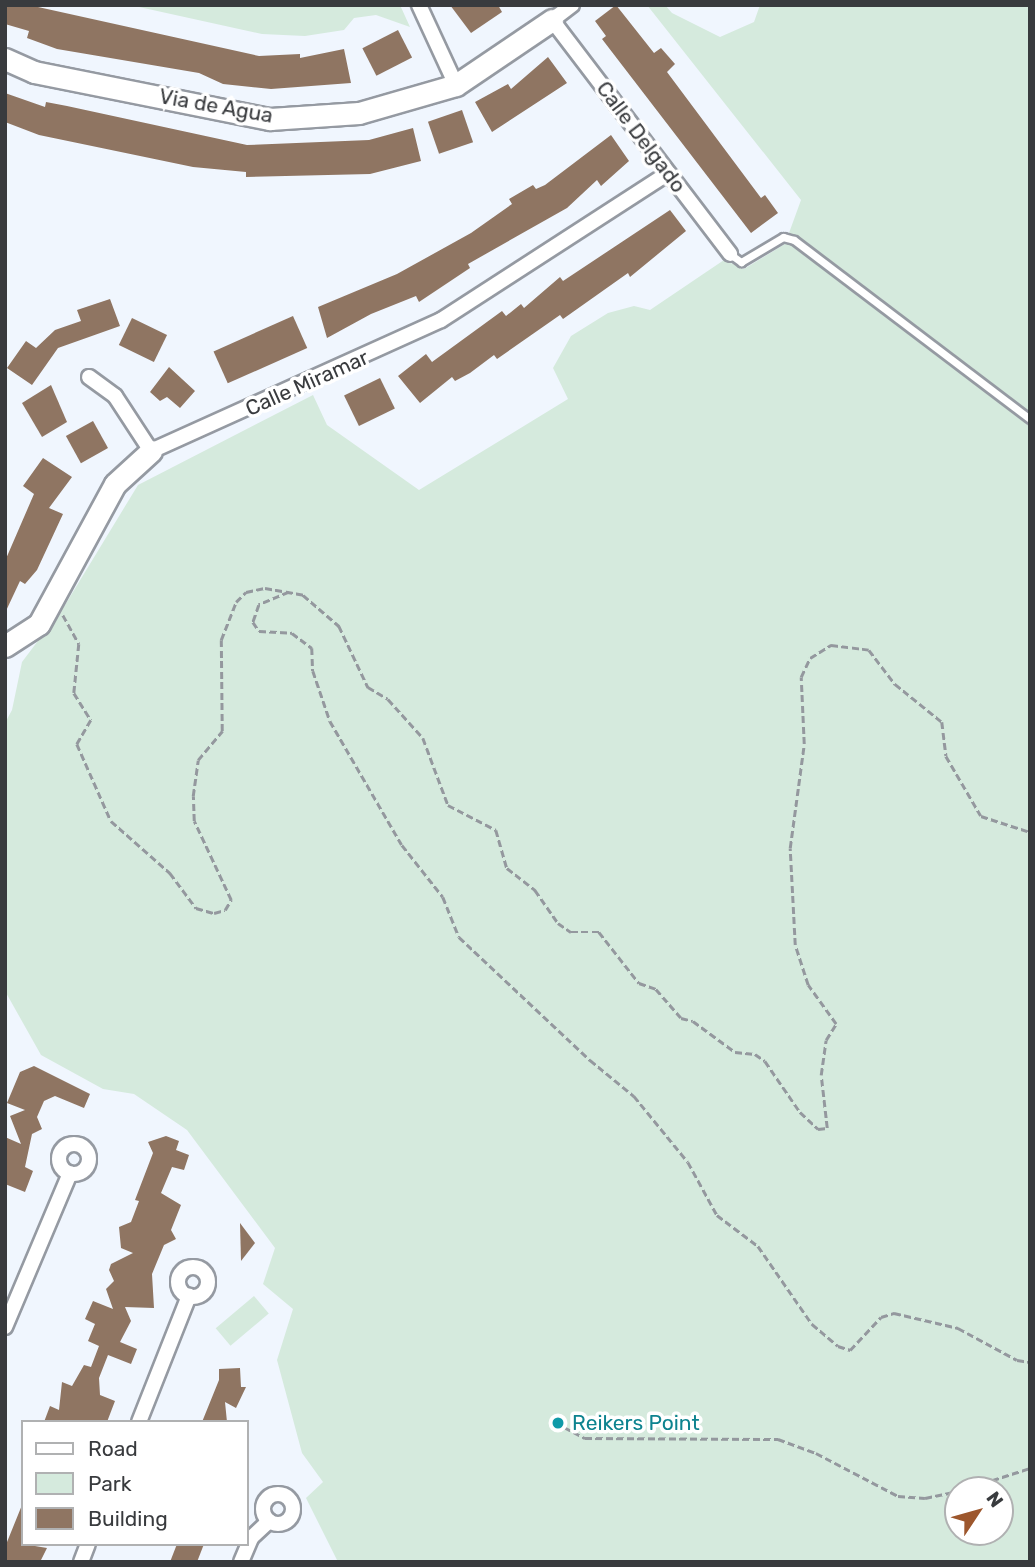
<!DOCTYPE html>
<html>
<head>
<meta charset="utf-8">
<style>
	body { margin:0 }
	#map { position:relative; width:1035px; height:1567px; overflow:hidden; background:#f0f6fe; font-family:Rubik,sans-serif }
	div>[style] { position:absolute }
	[style*='--x'] { left:calc(var(--x)*1px); top:calc(var(--y)*1px); width:calc(var(--w)*1px); rotate:calc(var(--a)*1deg) }
	.green>* { inset:0; background:#d5eadd; transform-origin:0 0 }
	.building>* { inset:0; background:#8f7562; transform-origin:0 0 }
	.path>* { height:2.5px; margin-top:-1.25px; transform-origin:0; background:repeating-linear-gradient(90deg,#94989e 0 7px,transparent 0 10.5px) }
	.roads { filter:drop-shadow(2px 0 #959aa2) drop-shadow(-2px 0 #959aa2) drop-shadow(0 2px #959aa2) drop-shadow(0 -2px #959aa2) }
	.lane>* { height:7px; margin:-3.5px; padding:0 3.5px; transform-origin:3.5px; border-radius:3.5px; background:#fff }
	.street>* { height:14px; margin:-7px; padding:0 7px; transform-origin:7px; border-radius:7px; background:#fff }
	.street>.ring { margin:-7px; padding:0; box-sizing:content-box; background:none; border:14px solid #fff; border-radius:50% }
	.secondary>* { height:21px; margin:-10.5px; padding:0 10.5px; transform-origin:10.5px; border-radius:10.5px; background:#fff }
	.dots>* { width:19px; height:19px; translate:-50% -50%; box-sizing:border-box; border:4px solid #fff; border-radius:50% }
	span { translate:-50% -50%; white-space:nowrap; text-align:center; line-height:1.15; -webkit-text-stroke:7px #fff; paint-order:stroke }
	.street-label { font-size:21px; color:#393b3e }
	.culture-label { font-size:21px; color:#0d838f }
	.left { translate:0 -50%; text-align:left }
	.frame { position:absolute; inset:0; border:7px solid #393b3e; pointer-events:none }
	.legend { position:absolute; left:21px; top:1420px; width:228px; height:126px; box-sizing:border-box; background:#fff; border:2px solid #b0b1b2; margin:0; padding:9px 12px; list-style:none; font-size:21px; color:#393b3e }
	.legend li { display:flex; align-items:center; gap:14px; height:35px }
	.legend b { width:35px; border:2px solid #b0b1b2 }
	.north { position:absolute; left:944px; top:1476px; width:70px; height:70px; box-sizing:border-box; background:#fff; border:2px solid #b0b1b2; border-radius:50%; rotate:54deg; font-size:19px; font-weight:700; line-height:28px; text-align:center; color:#393b3e }
	.north::after { content:''; display:block; margin:auto; width:24px; height:32px; background:#9d572d; clip-path:polygon(50% 0,100% 100%,50% 72%,0 100%) }
</style>
</head>
<body>
<div id="map">
	<div class="green">
		<i style="clip-path:polygon(130px 5px,400px 5px,410px 27px,376px 15px,354px 18px,344px 30px,305px 36px,262px 34px)"></i>
		<i style="clip-path:polygon(evenodd,647px 5px,665px 5px,672px 13px,720px 37px,754px 22px,760px 5px,1030px 5px,1030px 1562px,338px 1562px,306px 1498px,323px 1482px,302px 1453px,277px 1360px,293px 1309px,263px 1284px,275px 1248px,187px 1130px,134px 1094px,103px 1089px,41px 1055px,5px 991px,5px 723px,12px 710px,22px 662px,65px 605px,138px 485px,313px 395px,327px 425px,419px 490px,568px 399px,553px 368px,571px 336px,608px 313px,634px 306px,650px 310px,724px 260px,744px 269px,785px 244px,801px 200px,647px 5px,958px 1490px,1000px 1490px,1000px 1532px,958px 1532px,958px 1490px)"></i>
		<i style="left:254px;top:1296px;width:23px;height:50px;rotate:50deg"></i>
	</div>
	<div class="building">
		<i style="clip-path:polygon(5px 5px,29px 5px,259px 56px,300px 54px,300px 58px,344px 49px,351px 83px,271px 89px,223px 84px,199px 73px,57px 49px,27px 38px,29px 31px,5px 24px)"></i>
		<i style="clip-path:polygon(450px 5px,498px 5px,502px 12px,471px 33px)"></i>
		<i style="clip-path:polygon(616px 5px,654px 53px,661px 48px,675px 64px,667px 72px,761px 198px,765px 195px,778px 213px,751px 233px,602px 39px,606px 36px,595px 21px)"></i>
		<i style="left:398px;top:30px;width:31px;height:40px;rotate:63deg"></i>
		<i style="clip-path:polygon(548px 57px,567px 83px,492px 132px,475px 102px,508px 84px,511px 89px)"></i>
		<i style="clip-path:polygon(5px 93px,45px 107px,46px 102px,67px 106px,247px 145px,369px 140px,413px 128px,421px 161px,370px 174px,246px 177px,246px 172px,193px 167px,39px 135px,5px 122px)"></i>
		<i style="left:462px;top:110px;width:34px;height:36px;rotate:71deg"></i>
		<i style="clip-path:polygon(611px 135px,629px 161px,601px 186px,597px 180px,567px 208px,468px 264px,470px 268px,419px 302px,416px 296px,371px 314px,327px 338px,318px 307px,397px 274px,471px 233px,512px 204px,509px 199px,533px 185px,536px 189px,545px 185px)"></i>
		<i style="clip-path:polygon(670px 210px,686px 231px,630px 277px,628px 273px,563px 319px,560px 315px,497px 359px,494px 355px,470px 373px,455px 381px,452px 377px,420px 403px,398px 376px,426px 354px,432px 362px,502px 311px,506px 316px,521px 304px,524px 308px,560px 277px,563px 281px)"></i>
		<i style="clip-path:polygon(110px 299px,120px 326px,58px 348px,32px 385px,7px 368px,26px 341px,36px 348px,55px 330px,81px 321px,77px 310px)"></i>
		<i style="left:293px;top:316px;width:35px;height:87px;rotate:66deg"></i>
		<i style="left:132px;top:318px;width:39px;height:30px;rotate:26deg"></i>
		<i style="clip-path:polygon(169px 367px,195px 391px,180px 408px,167px 397px,160px 401px,150px 392px)"></i>
		<i style="left:380px;top:378px;width:34px;height:40px;rotate:64deg"></i>
		<i style="clip-path:polygon(51px 385px,67px 422px,42px 437px,22px 403px)"></i>
		<i style="left:93px;top:421px;width:31px;height:31px;rotate:61deg"></i>
		<i style="clip-path:polygon(43px 458px,72px 477px,49px 508px,63px 514px,37px 570px,25px 584px,20px 581px,5px 613px,5px 561px,34px 494px,23px 486px)"></i>
		<i style="clip-path:polygon(34px 1066px,90px 1094px,84px 1108px,55px 1096px,44px 1101px,37px 1117px,42px 1129px,32px 1134px,25px 1167px,33px 1171px,25px 1192px,5px 1184px,5px 1137px,21px 1144px,10px 1116px,25px 1110px,7px 1103px,20px 1072px)"></i>
		<i style="clip-path:polygon(166px 1136px,179px 1141px,176px 1150px,189px 1155px,184px 1170px,172px 1167px,161px 1193px,181px 1205px,171px 1230px,176px 1239px,164px 1245px,152px 1274px,154px 1308px,125px 1307px,131px 1321px,120px 1342px,137px 1349px,131px 1364px,108px 1355px,99px 1378px,100px 1395px,115px 1401px,107px 1422px,44px 1422px,50px 1406px,59px 1410px,62px 1382px,72px 1386px,84px 1365px,91px 1367px,99px 1346px,88px 1341px,95px 1324px,85px 1319px,93px 1301px,113px 1309px,106px 1289px,114px 1281px,109px 1270px,111px 1264px,133px 1253px,121px 1248px,119px 1227px,131px 1222px,139px 1201px,135px 1200px,153px 1153px,148px 1142px)"></i>
		<i style="clip-path:polygon(240px 1223px,255px 1243px,241px 1261px)"></i>
		<i style="clip-path:polygon(240px 1368px,241px 1387px,246px 1387px,236px 1408px,225px 1402px,227px 1422px,202px 1422px,219px 1380px,219px 1369px)"></i>
		<i style="clip-path:polygon(22px 1505px,23px 1544px,47px 1548px,40px 1562px,5px 1562px,5px 1547px)"></i>
		<i style="clip-path:polygon(177px 1544px,204px 1544px,197px 1562px,170px 1562px)"></i>
	</div>
	<div class="path">
		<i style="--x:289;--y:592;--w:33;--a:157"></i>
		<i style="--x:259;--y:605;--w:18;--a:109"></i>
		<i style="--x:253;--y:622;--w:11;--a:56"></i>
		<i style="--x:259;--y:631;--w:33;--a:3"></i>
		<i style="--x:292;--y:633;--w:25;--a:37"></i>
		<i style="--x:312;--y:648;--w:23;--a:88"></i>
		<i style="--x:313;--y:671;--w:53;--a:71.2"></i>
		<i style="--x:330;--y:721;--w:143;--a:59.9"></i>
		<i style="--x:402;--y:845;--w:66;--a:51.7"></i>
		<i style="--x:443;--y:897;--w:43;--a:68.2"></i>
		<i style="--x:459;--y:937;--w:180;--a:43.2"></i>
		<i style="--x:590;--y:1060;--w:57;--a:39.3"></i>
		<i style="--x:634;--y:1096;--w:85;--a:50.7"></i>
		<i style="--x:688;--y:1162;--w:60;--a:61.3"></i>
		<i style="--x:717;--y:1215;--w:51;--a:37.1"></i>
		<i style="--x:758;--y:1246;--w:95;--a:55.3"></i>
		<i style="--x:812;--y:1324;--w:34;--a:40"></i>
		<i style="--x:838;--y:1346;--w:13;--a:18"></i>
		<i style="--x:850;--y:1350;--w:45;--a:-46.8"></i>
		<i style="--x:881;--y:1317;--w:14;--a:-17"></i>
		<i style="--x:894;--y:1313;--w:66;--a:13.2"></i>
		<i style="--x:958;--y:1328;--w:67;--a:28.5"></i>
		<i style="--x:1017;--y:1360;--w:13;--a:9"></i>
		<i style="--x:63;--y:615;--w:33;--a:61"></i>
		<i style="--x:79;--y:644;--w:49;--a:95.8"></i>
		<i style="--x:74;--y:693;--w:32;--a:58"></i>
		<i style="--x:91;--y:720;--w:28;--a:120"></i>
		<i style="--x:77;--y:744;--w:84;--a:66.2"></i>
		<i style="--x:111;--y:821;--w:79;--a:41.4"></i>
		<i style="--x:170;--y:873;--w:44;--a:53.4"></i>
		<i style="--x:196;--y:908;--w:19;--a:16"></i>
		<i style="--x:214;--y:913;--w:11;--a:-15"></i>
		<i style="--x:225;--y:910;--w:12;--a:-59"></i>
		<i style="--x:231;--y:900;--w:87;--a:-115.1"></i>
		<i style="--x:194;--y:821;--w:25;--a:-92"></i>
		<i style="--x:193;--y:796;--w:36;--a:-82"></i>
		<i style="--x:198;--y:760;--w:38;--a:-50"></i>
		<i style="--x:222;--y:731;--w:91;--a:-90.6"></i>
		<i style="--x:221;--y:640;--w:41;--a:-68.5"></i>
		<i style="--x:236;--y:602;--w:14;--a:-45"></i>
		<i style="--x:246;--y:592;--w:19;--a:-12"></i>
		<i style="--x:265;--y:588;--w:39;--a:10"></i>
		<i style="--x:303;--y:595;--w:48;--a:40.7"></i>
		<i style="--x:339;--y:626;--w:68;--a:64.6"></i>
		<i style="--x:368;--y:687;--w:23;--a:31"></i>
		<i style="--x:388;--y:699;--w:52;--a:48.1"></i>
		<i style="--x:423;--y:738;--w:72;--a:69.5"></i>
		<i style="--x:448;--y:805;--w:54;--a:27.5"></i>
		<i style="--x:496;--y:830;--w:40;--a:74"></i>
		<i style="--x:507;--y:868;--w:36;--a:38"></i>
		<i style="--x:535;--y:890;--w:40;--a:55.1"></i>
		<i style="--x:558;--y:923;--w:16;--a:35"></i>
		<i style="--x:571;--y:932;--w:28;--a:0"></i>
		<i style="--x:599;--y:932;--w:65;--a:51.9"></i>
		<i style="--x:639;--y:983;--w:18;--a:19"></i>
		<i style="--x:656;--y:989;--w:38;--a:49"></i>
		<i style="--x:681;--y:1018;--w:12;--a:14"></i>
		<i style="--x:693;--y:1021;--w:52;--a:36.4"></i>
		<i style="--x:735;--y:1052;--w:20;--a:6"></i>
		<i style="--x:755;--y:1054;--w:12;--a:35"></i>
		<i style="--x:765;--y:1061;--w:62;--a:55.5"></i>
		<i style="--x:800;--y:1112;--w:25;--a:43"></i>
		<i style="--x:818;--y:1129;--w:9;--a:-6"></i>
		<i style="--x:827;--y:1128;--w:53;--a:-96.5"></i>
		<i style="--x:821;--y:1075;--w:35;--a:-82"></i>
		<i style="--x:826;--y:1040;--w:19;--a:-58"></i>
		<i style="--x:836;--y:1024;--w:48;--a:-125.7"></i>
		<i style="--x:808;--y:985;--w:42;--a:-108"></i>
		<i style="--x:795;--y:945;--w:97;--a:-93"></i>
		<i style="--x:790;--y:848;--w:105;--a:-82.3"></i>
		<i style="--x:804;--y:744;--w:67;--a:-92.6"></i>
		<i style="--x:801;--y:677;--w:21;--a:-65"></i>
		<i style="--x:810;--y:658;--w:25;--a:-32"></i>
		<i style="--x:831;--y:645;--w:38;--a:7"></i>
		<i style="--x:869;--y:650;--w:43;--a:52.6"></i>
		<i style="--x:895;--y:684;--w:60;--a:39"></i>
		<i style="--x:942;--y:722;--w:34;--a:83"></i>
		<i style="--x:946;--y:756;--w:69;--a:59.7"></i>
		<i style="--x:981;--y:816;--w:52;--a:18.1"></i>
		<i style="--x:564;--y:1427;--w:24;--a:28"></i>
		<i style="--x:585;--y:1438;--w:193;--a:0.3"></i>
		<i style="--x:778;--y:1439;--w:40;--a:20.2"></i>
		<i style="--x:816;--y:1453;--w:93;--a:27.7"></i>
		<i style="--x:898;--y:1496;--w:27;--a:4"></i>
		<i style="--x:925;--y:1498;--w:34;--a:-12"></i>
		<i style="--x:962;--y:1490;--w:71;--a:-17.9"></i>
	</div>
	<div class="roads">
		<div class="lane">
			<i style="--x:730;--y:254;--w:14;--a:36"></i>
			<i style="--x:741;--y:262;--w:49;--a:-30.8"></i>
			<i style="--x:783;--y:237;--w:11;--a:15"></i>
			<i style="--x:794;--y:240;--w:296;--a:37.2"></i>
		</div>
		<div class="street">
			<i style="--x:419;--y:5;--w:88;--a:65.2"></i>
			<i style="--x:572;--y:5;--w:25;--a:143"></i>
			<i style="--x:552;--y:20;--w:294;--a:52.7"></i>
			<i style="--x:89;--y:377;--w:32;--a:36"></i>
			<i style="--x:115;--y:396;--w:66;--a:56.8"></i>
			<i style="--x:151;--y:451;--w:318;--a:-24.3"></i>
			<i style="--x:441;--y:320;--w:270;--a:-32.9"></i>
			<i class="ring" style="left:59px;top:1144px;width:16px;height:16px"></i>
			<i class="ring" style="left:178px;top:1267px;width:16px;height:16px"></i>
			<i style="--x:5;--y:1327;--w:167;--a:-67.1"></i>
			<i style="--x:139;--y:1422;--w:136;--a:-68.4"></i>
			<i class="ring" style="left:263px;top:1494px;width:16px;height:16px"></i>
			<i style="--x:81;--y:1562;--w:19;--a:-69"></i>
			<i style="--x:241;--y:1562;--w:26;--a:-67"></i>
			<i style="--x:251;--y:1538;--w:25;--a:-43"></i>
		</div>
		<div class="secondary">
			<i style="--x:5;--y:59;--w:32;--a:24"></i>
			<i style="--x:34;--y:72;--w:241;--a:11.3"></i>
			<i style="--x:270;--y:119;--w:89;--a:-3.9"></i>
			<i style="--x:359;--y:113;--w:101;--a:-16.1"></i>
			<i style="--x:456;--y:85;--w:116;--a:-34.1"></i>
			<i style="--x:5;--y:646;--w:40;--a:-32.9"></i>
			<i style="--x:39;--y:624;--w:159;--a:-61.5"></i>
			<i style="--x:115;--y:484;--w:49;--a:-42.5"></i>
		</div>
	</div>
	<div class="dots">
		<i style="left:558px;top:1423px;background:#0f9aa8"></i>
	</div>
	<div class="street-label">
		<span style="left:216px;top:106px;rotate:10deg">Via de Agua</span>
		<span style="left:641px;top:137px;rotate:53deg">Calle Delgado</span>
		<span style="left:307px;top:383px;rotate:-24deg">Calle Miramar</span>
	</div>
	<div class="culture-label">
		<span class="left" style="left:572px;top:1423px">Reikers Point</span>
	</div>
	<div class="frame"></div>
	<ul class="legend">
	<li><b style="height:9px;background:#fff"></b>Road</li>
	<li><b style="height:19px;background:#d5eadd"></b>Park</li>
	<li><b style="height:19px;background:#8f7562"></b>Building</li>
	</ul>
	<div class="north">N</div>
</div>
</body>
</html>
